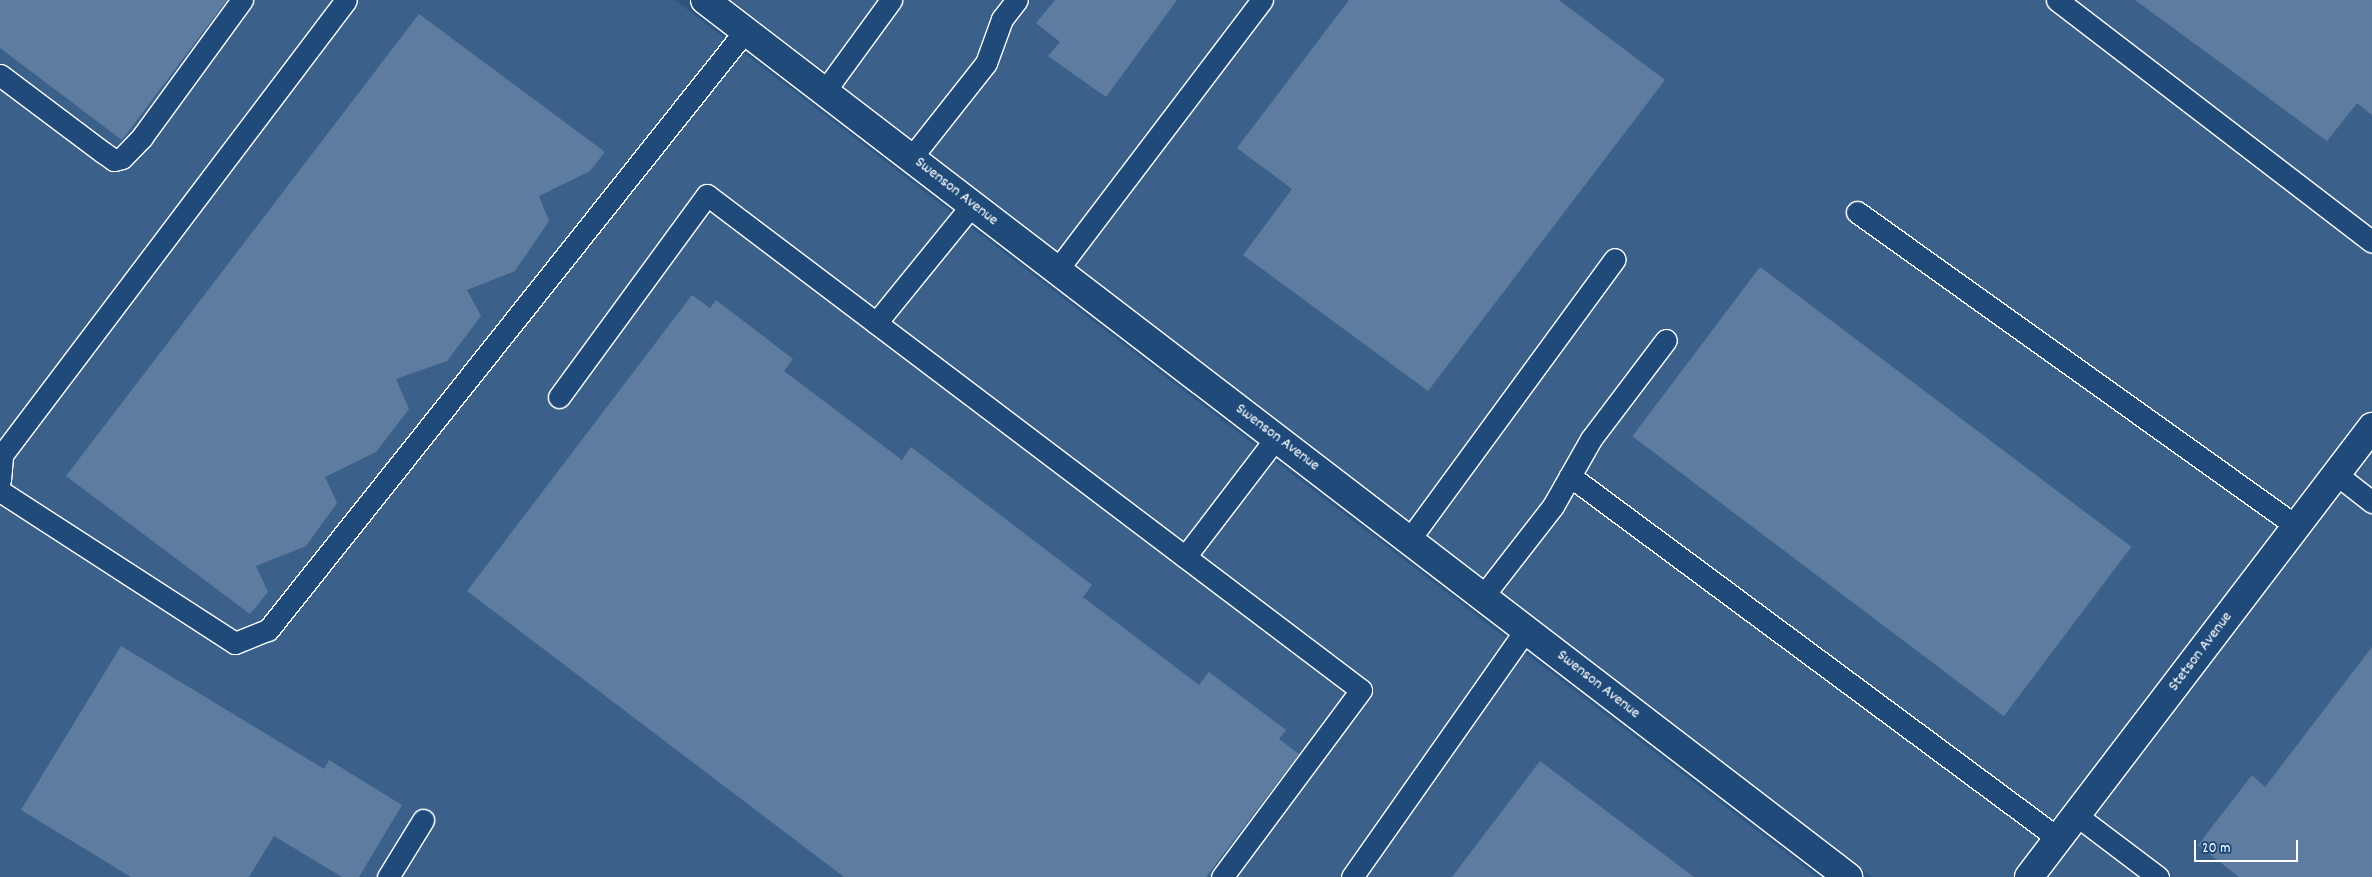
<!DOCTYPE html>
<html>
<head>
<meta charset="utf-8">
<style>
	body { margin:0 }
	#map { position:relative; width:2372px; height:877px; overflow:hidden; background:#2c5582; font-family:Dekko,sans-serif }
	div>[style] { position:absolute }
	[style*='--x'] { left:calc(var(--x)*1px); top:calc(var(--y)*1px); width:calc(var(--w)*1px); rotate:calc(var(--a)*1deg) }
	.built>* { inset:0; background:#3b618b }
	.building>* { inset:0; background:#5e7c9f; transform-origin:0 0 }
	.roads { filter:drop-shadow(1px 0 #fff) drop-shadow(-1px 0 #fff) drop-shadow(0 1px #fff) drop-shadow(0 -1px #fff) }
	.lane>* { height:21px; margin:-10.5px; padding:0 10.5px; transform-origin:10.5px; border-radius:10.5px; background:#1f4a7a }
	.street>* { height:28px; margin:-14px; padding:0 14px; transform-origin:14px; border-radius:14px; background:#1f4a7a }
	span { translate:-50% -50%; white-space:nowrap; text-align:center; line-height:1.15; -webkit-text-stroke:4.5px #1f4a7a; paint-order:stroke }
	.street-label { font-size:16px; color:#fff }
	.scale { position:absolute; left:2194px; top:840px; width:104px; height:22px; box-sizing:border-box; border:2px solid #fff; border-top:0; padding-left:6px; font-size:15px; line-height:18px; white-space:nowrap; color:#fff; -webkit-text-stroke:4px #1f4a7a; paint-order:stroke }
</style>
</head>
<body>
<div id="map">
	<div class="built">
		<i style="clip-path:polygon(0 0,675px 0,1817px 877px,0 877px)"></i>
		<i style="clip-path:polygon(731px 0,2372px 0,2372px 877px,1872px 877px)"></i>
	</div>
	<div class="building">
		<i style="clip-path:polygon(0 0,227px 0,122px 140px,0 48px)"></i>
		<i style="clip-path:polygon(1055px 0,1177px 0,1106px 97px,1048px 56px,1060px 42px,1036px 23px)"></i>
		<i style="clip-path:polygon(1349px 0,1559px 0,1665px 80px,1428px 391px,1243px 255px,1292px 189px,1237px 148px)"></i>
		<i style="clip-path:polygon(2135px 0,2372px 0,2372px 115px,2357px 103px,2327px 141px)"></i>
		<i style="clip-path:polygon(419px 14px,605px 152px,590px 171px,539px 196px,549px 221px,515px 271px,467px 290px,481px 316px,447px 361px,396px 379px,409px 409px,376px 452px,325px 477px,337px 503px,306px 546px,256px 566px,268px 592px,250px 614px,66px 476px)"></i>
		<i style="left:1760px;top:267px;width:465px;height:212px;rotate:37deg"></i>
		<i style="clip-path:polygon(692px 295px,710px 308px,716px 300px,793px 359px,784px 371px,902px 460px,911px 447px,1092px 585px,1083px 597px,1199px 685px,1209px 672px,1286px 730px,1279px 739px,1299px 754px,1206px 877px,844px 877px,467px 591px)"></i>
		<i style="clip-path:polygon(121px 646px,324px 769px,329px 760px,402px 805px,359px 877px,342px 877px,274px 836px,249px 877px,131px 877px,21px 810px)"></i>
		<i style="clip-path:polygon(2372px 647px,2372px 877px,2239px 877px,2198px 845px,2252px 775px,2265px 787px)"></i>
		<i style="clip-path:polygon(1540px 761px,1694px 877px,1452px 877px)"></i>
	</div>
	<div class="roads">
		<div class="lane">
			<i style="--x:2057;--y:0;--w:397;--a:37.5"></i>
			<i style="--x:0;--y:75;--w:130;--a:36.9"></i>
			<i style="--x:104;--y:153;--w:12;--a:35"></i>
			<i style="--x:114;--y:160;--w:8;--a:-14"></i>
			<i style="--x:122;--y:158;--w:29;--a:-46"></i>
			<i style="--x:142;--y:137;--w:170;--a:-53.9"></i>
			<i style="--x:824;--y:92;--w:114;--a:-53.9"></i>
			<i style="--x:911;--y:158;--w:121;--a:-51.7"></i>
			<i style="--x:986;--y:63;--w:47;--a:-70"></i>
			<i style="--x:1002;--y:19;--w:24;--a:-52"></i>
			<i style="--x:1857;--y:212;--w:540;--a:35.57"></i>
			<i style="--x:1057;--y:270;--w:339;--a:-52.8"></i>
			<i style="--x:876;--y:323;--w:152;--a:-50.9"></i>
			<i style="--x:559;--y:397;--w:250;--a:-53.8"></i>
			<i style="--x:707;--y:195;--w:820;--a:37.12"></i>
			<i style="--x:1361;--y:690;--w:233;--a:126.6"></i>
			<i style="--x:2336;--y:474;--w:46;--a:37.9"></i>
			<i style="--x:1570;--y:476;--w:609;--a:36.59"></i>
			<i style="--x:0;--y:480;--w:25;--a:-85"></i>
			<i style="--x:2;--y:455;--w:570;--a:-52.91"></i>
			<i style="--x:0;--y:491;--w:280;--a:32.9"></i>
			<i style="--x:235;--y:643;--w:35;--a:-22"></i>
			<i style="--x:268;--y:630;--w:766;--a:-51.47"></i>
			<i style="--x:1409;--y:540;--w:348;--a:-53.8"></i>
			<i style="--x:1185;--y:557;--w:150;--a:-52.6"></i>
			<i style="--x:1483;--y:596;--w:114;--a:-52.1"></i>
			<i style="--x:1553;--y:506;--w:77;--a:-60.4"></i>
			<i style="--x:1591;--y:439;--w:124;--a:-52.9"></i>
			<i style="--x:2076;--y:815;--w:103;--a:37.1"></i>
			<i style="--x:388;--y:877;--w:67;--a:-58.4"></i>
			<i style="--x:1352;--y:877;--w:303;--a:-54.9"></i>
		</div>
		<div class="street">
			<i style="--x:705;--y:0;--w:1441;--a:37.5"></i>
			<i style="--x:2029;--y:877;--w:566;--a:-52.68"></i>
		</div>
	</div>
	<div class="street-label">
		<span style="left:956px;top:192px;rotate:38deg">Swenson Avenue</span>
		<span style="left:1277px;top:438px;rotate:37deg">Swenson Avenue</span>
		<span style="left:2201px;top:652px;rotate:-53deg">Stetson Avenue</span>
		<span style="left:1598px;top:685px;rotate:38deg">Swenson Avenue</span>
	</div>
	<div class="scale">20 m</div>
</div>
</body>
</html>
